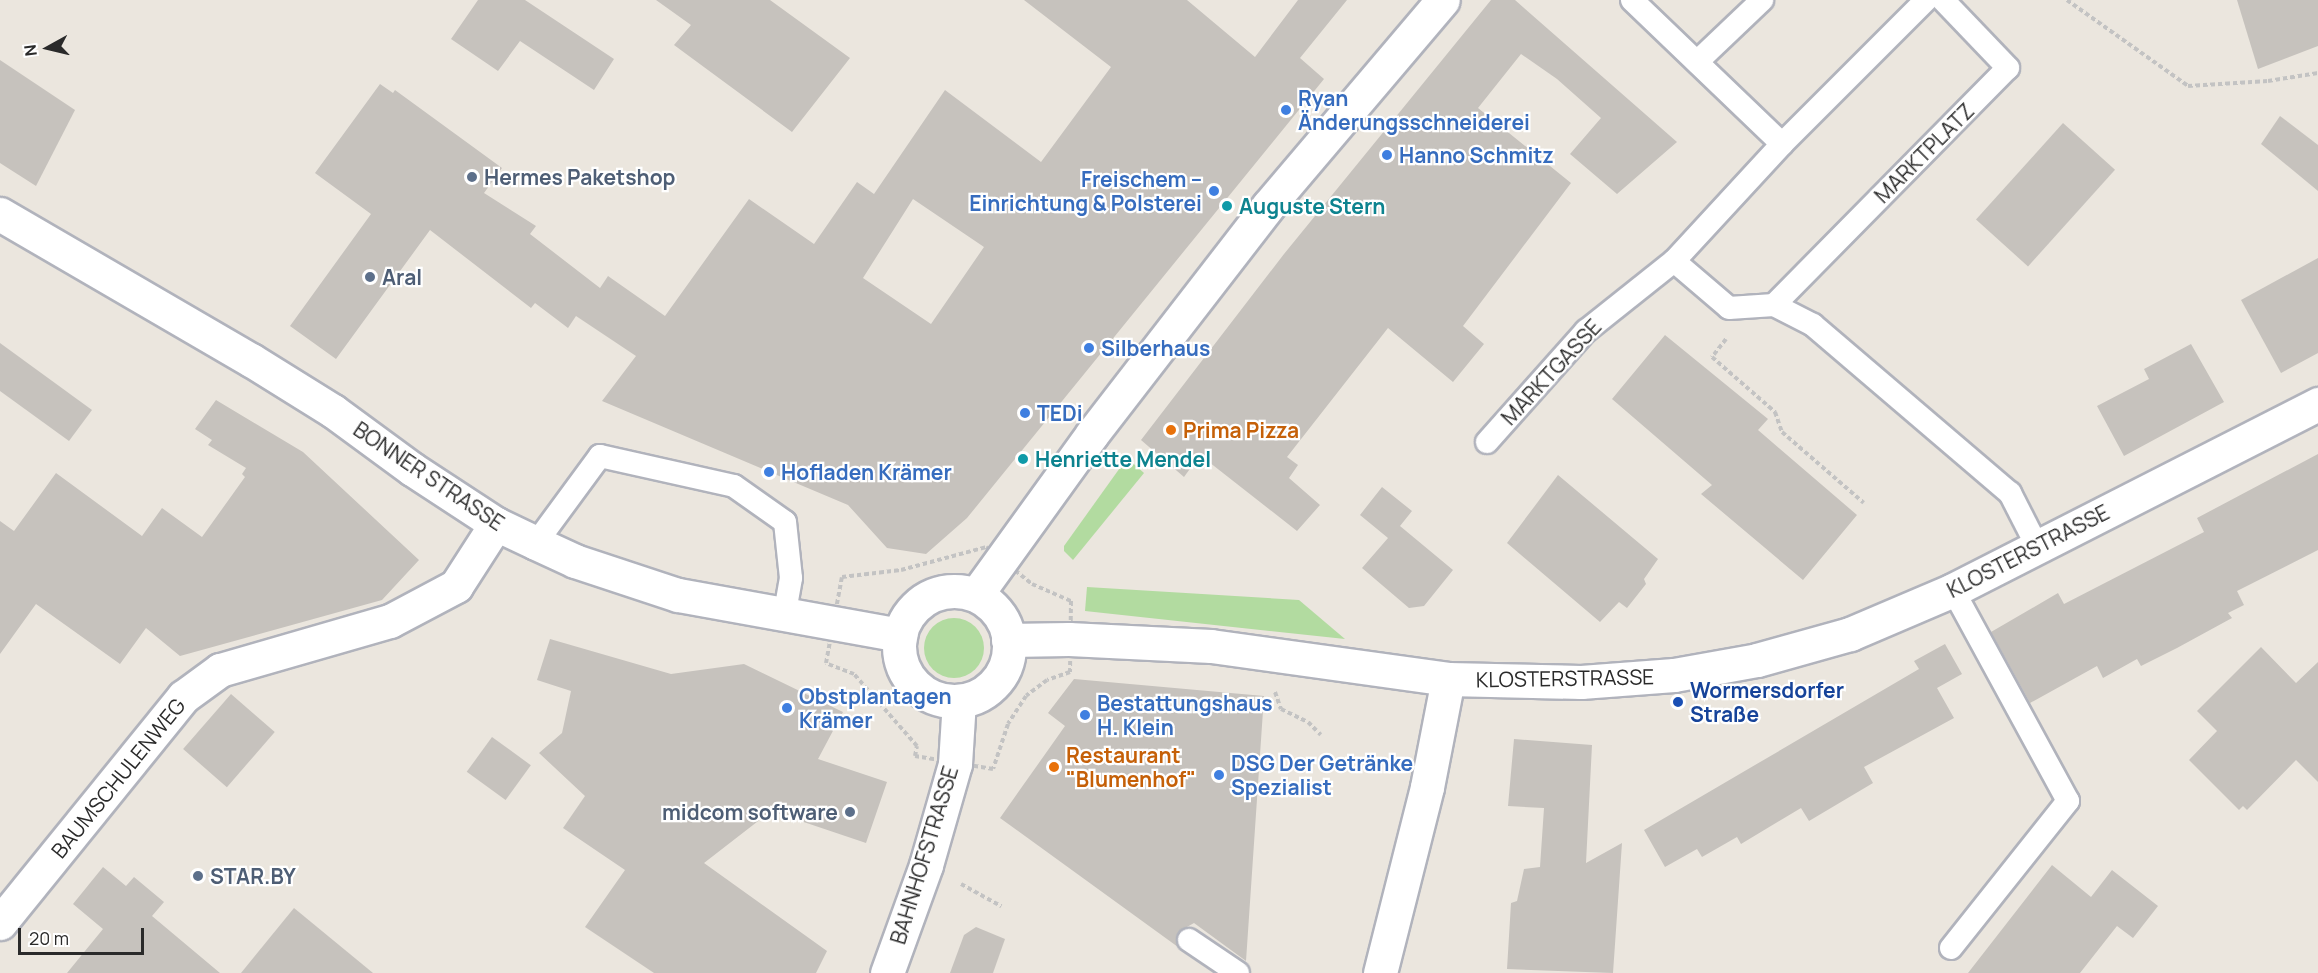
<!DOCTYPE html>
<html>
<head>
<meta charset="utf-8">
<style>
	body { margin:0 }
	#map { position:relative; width:2318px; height:973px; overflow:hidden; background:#ebe6de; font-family:Manrope,sans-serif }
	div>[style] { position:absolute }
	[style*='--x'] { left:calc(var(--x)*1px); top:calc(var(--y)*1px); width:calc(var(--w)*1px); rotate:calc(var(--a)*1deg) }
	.green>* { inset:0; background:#b2dba0 }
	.round { border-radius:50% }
	.building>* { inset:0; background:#c6c2bd; transform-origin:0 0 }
	.path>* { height:4px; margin-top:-2px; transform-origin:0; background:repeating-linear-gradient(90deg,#c3c3c3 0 4.5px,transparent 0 7.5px) }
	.roads { filter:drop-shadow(2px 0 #b1b3bc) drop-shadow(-2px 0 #b1b3bc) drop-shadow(0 2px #b1b3bc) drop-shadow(0 -2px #b1b3bc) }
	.service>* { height:22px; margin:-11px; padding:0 11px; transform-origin:11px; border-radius:11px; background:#fff }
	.tertiary>* { height:33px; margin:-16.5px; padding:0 16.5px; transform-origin:16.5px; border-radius:16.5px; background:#fff }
	.secondary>* { height:33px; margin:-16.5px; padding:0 16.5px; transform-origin:16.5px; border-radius:16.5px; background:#fff }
	.secondary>.ring { margin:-16.5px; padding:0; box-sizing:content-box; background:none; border:33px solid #fff; border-radius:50% }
	.dots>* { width:16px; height:16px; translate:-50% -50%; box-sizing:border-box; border:3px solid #fff; border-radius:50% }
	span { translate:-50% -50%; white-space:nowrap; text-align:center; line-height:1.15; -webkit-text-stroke:4.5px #fff; paint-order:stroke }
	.shop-label { font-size:21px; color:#366cbe; font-weight:700 }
	.left { translate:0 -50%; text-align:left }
	.right { translate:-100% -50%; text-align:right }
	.street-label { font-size:21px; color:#2a2a2a }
	.service-label { font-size:21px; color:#4e5e75; font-weight:700 }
	.culture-label { font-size:21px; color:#0d838f; font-weight:700 }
	.food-label { font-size:21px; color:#c56008; font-weight:700 }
	.transit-label { font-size:21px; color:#164399; font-weight:700 }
	.north { position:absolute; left:18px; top:18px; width:60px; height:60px; -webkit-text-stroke:4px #fff; paint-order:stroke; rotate:262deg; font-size:16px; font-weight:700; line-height:24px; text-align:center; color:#2a2a2a }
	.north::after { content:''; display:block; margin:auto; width:21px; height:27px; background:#2a2a2a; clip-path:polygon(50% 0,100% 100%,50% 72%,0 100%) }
	.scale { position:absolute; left:18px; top:928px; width:126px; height:27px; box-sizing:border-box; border:3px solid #2a2a2a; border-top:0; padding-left:8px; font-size:18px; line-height:21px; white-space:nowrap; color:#2a2a2a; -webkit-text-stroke:4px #fff; paint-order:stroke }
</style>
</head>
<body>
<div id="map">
	<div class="green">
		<i style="clip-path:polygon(1127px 458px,1144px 473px,1073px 560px,1064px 551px,1064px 546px)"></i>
		<i style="clip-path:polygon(1087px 587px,1299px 600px,1345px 639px,1085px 611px)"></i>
		<i class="round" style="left:924px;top:618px;width:60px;height:60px"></i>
	</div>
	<div class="building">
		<i style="clip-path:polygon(478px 0,525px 0,614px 59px,594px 90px,520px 41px,498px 71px,451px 39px)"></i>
		<i style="clip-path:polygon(656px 0,770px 0,850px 58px,792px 132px,674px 45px,691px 25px)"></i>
		<i style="clip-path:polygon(evenodd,1024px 0,1187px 0,1255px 57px,1298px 0,1347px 0,1300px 58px,1324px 79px,967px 518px,926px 554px,887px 548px,848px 505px,602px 401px,636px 356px,576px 316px,568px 328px,535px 303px,531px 308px,430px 230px,336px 359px,290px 326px,371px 214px,315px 173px,380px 84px,393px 93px,395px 90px,502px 168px,484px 193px,536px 226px,530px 234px,600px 288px,608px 276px,665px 316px,749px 199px,814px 244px,857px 182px,874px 194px,945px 90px,1041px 162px,1111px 67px,1024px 0,913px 199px,984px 247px,931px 324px,863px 278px,913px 199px)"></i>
		<i style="clip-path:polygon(1491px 0,1515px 0,1677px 142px,1617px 194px,1570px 154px,1601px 118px,1557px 79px,1521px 54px,1478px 108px,1571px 183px,1463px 326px,1484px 344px,1453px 382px,1388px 328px,1287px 457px,1298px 465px,1289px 478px,1320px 505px,1297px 531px,1200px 455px,1184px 477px,1141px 440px,1284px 254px)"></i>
		<i style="clip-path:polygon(2237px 0,2318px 0,2318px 46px,2258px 69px)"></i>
		<i style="clip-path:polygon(0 60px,75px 110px,36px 186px,0 163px)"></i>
		<i style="clip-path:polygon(2280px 116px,2318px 145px,2318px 191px,2261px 144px)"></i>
		<i style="left:2063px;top:123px;width:70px;height:130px;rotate:42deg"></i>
		<i style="clip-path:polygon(2318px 258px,2318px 353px,2281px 373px,2241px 300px)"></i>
		<i style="clip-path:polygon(1665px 335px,1768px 419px,1758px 430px,1857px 515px,1803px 580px,1701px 494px,1712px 485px,1612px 399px)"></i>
		<i style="clip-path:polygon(0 343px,92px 410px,69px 441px,0 391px)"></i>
		<i style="clip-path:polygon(2191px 344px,2224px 402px,2124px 456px,2097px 406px,2149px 379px,2144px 369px)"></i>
		<i style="clip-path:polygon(216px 400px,303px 452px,419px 560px,382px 600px,180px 656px,146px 628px,120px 664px,36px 604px,0 654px,0 521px,14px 531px,56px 473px,142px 536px,162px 508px,202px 537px,245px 477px,242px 474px,246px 468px,208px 445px,212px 440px,195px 429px)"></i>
		<i style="clip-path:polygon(2318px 454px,2318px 550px,2237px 591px,2244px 605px,2228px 613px,2232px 618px,2177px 648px,2141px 666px,2137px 659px,2103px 678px,2097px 666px,2030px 703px,1991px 632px,2058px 593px,2064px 604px,2204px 532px,2197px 518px)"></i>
		<i style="clip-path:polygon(1558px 475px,1658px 559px,1644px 579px,1646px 584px,1627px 608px,1619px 602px,1600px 622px,1507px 543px)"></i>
		<i style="clip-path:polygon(1382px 487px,1412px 511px,1400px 526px,1453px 570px,1424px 606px,1409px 608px,1362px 568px,1388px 538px,1360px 515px)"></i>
		<i style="clip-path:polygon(550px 639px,671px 674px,744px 664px,843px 712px,818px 759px,887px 782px,866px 843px,771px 811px,704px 863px,827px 951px,816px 973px,654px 973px,585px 927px,625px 870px,563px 828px,585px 796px,539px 753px,562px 733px,571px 691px,537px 680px)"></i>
		<i style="clip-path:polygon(1945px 644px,1962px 674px,1937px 688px,1954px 718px,1864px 767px,1873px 783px,1809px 821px,1801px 808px,1741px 844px,1737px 837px,1702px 857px,1697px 849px,1665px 867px,1644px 830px,1919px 669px,1914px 661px)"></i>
		<i style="clip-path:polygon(2261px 647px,2296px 683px,2318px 662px,2318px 782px,2296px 760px,2247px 810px,2243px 806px,2239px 810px,2189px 760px,2217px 731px,2197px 711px)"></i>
		<i style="clip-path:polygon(1074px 679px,1264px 696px,1246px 961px,1194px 923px,1178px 932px,1178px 947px,1000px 818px,1065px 726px,1048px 713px)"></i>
		<i style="left:231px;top:694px;width:58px;height:73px;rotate:41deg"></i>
		<i style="left:492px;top:737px;width:48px;height:43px;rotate:36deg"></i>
		<i style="clip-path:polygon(1514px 739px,1592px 745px,1586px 863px,1622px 843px,1613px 973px,1507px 969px,1511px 903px,1517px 901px,1524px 869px,1540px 867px,1544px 808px,1508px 806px)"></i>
		<i style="clip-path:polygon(2052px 865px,2091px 897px,2112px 870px,2158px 906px,2133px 938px,2117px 926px,2080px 973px,1968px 973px)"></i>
		<i style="clip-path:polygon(103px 867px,126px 886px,134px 877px,164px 902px,152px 916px,220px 973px,67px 973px,103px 929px,73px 904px)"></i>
		<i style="clip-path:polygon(294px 908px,373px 973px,241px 973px)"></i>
		<i style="clip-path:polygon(976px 927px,1005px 939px,993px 973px,950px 973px,964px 935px)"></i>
	</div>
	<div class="path">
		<i style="--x:2067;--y:0;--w:148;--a:35.4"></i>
		<i style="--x:2188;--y:86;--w:80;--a:-3.6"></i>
		<i style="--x:2268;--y:81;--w:51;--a:-9.1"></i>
		<i style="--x:1726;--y:339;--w:23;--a:128"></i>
		<i style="--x:1712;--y:357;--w:84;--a:41.1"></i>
		<i style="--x:1775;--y:412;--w:21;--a:71"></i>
		<i style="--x:1782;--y:432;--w:108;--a:40.9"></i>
		<i style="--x:986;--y:547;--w:59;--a:38.8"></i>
		<i style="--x:1032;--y:584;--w:43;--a:23.6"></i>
		<i style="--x:1071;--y:601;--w:71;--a:90.8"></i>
		<i style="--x:1070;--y:672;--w:24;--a:161"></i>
		<i style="--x:1047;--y:680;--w:26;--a:143"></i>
		<i style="--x:1026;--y:696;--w:33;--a:123"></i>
		<i style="--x:1008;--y:724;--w:47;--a:108.4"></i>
		<i style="--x:993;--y:769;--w:79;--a:-170.5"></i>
		<i style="--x:915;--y:756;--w:10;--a:-79"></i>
		<i style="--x:917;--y:746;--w:96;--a:-131.2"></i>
		<i style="--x:854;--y:674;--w:30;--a:-159"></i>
		<i style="--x:826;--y:663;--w:87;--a:-79.5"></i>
		<i style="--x:842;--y:577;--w:59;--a:-6.8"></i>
		<i style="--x:901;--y:570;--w:88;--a:-15.1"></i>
		<i style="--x:1275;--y:692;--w:18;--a:71"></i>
		<i style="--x:1281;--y:709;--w:30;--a:26"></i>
		<i style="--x:1308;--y:722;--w:18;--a:45"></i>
		<i style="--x:961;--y:884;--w:46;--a:28.8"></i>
	</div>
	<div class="roads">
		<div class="service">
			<i style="--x:1632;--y:0;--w:208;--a:43.8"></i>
			<i style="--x:1926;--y:0;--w:204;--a:135"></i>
			<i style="--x:1782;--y:144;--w:159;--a:132.7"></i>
			<i style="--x:1674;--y:261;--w:72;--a:40.5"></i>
			<i style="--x:1729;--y:308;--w:45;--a:-3.8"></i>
			<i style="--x:1774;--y:305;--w:333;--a:-45.4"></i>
			<i style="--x:2008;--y:68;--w:94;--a:-133.7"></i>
			<i style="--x:1697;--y:62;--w:90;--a:-43.6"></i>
			<i style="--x:1774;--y:305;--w:44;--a:27.1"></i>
			<i style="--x:1813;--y:325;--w:259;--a:40.5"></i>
			<i style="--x:2010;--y:493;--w:59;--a:63"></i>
			<i style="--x:1487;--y:442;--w:149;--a:-48.3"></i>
			<i style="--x:1586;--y:331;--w:112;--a:-38.5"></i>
			<i style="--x:536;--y:543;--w:108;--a:-53.7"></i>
			<i style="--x:600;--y:456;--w:137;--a:12.6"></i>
			<i style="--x:734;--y:486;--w:62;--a:35.2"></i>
			<i style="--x:785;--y:522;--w:56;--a:83.9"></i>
			<i style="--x:791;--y:578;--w:39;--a:100"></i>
			<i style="--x:1189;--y:940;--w:59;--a:34"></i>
			<i style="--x:1951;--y:948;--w:188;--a:-51.5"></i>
			<i style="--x:2068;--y:801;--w:240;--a:-118.6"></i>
		</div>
		<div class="tertiary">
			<i style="--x:0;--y:923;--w:291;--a:-51"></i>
			<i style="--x:183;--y:697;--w:46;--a:-36.1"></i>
			<i style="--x:220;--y:670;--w:177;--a:-16.1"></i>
			<i style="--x:390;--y:621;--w:75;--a:-27.9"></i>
			<i style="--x:456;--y:586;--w:74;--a:-57.2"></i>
			<i style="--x:887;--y:973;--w:115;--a:-70.1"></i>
			<i style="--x:926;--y:865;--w:105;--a:-74"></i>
			<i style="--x:955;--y:764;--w:63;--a:-86.4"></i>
			<i style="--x:1380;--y:973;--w:192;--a:-75.8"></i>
			<i style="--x:1427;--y:787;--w:110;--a:-79"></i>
		</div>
		<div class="secondary">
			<i style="--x:0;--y:214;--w:290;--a:30.2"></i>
			<i style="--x:251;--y:360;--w:97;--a:31.9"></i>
			<i style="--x:333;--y:411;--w:98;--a:36.3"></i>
			<i style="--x:412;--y:469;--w:100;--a:33.2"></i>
			<i style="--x:496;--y:524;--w:44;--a:25.4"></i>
			<i style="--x:536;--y:543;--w:43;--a:24.8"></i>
			<i style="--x:575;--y:561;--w:108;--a:18.3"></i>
			<i style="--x:678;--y:595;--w:226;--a:10.2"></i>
			<i class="ring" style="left:899px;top:591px;width:77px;height:77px"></i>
			<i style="--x:976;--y:595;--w:198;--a:-54.2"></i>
			<i style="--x:1092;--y:434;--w:288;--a:-52.3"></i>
			<i style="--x:1268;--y:206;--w:270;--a:-49.7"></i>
			<i style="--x:1008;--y:640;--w:61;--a:-0.9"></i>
			<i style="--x:1069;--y:639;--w:142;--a:2.8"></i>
			<i style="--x:1211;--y:646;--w:239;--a:7.9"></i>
			<i style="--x:1448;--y:679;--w:133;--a:1.3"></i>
			<i style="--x:1581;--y:682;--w:93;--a:-4.3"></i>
			<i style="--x:1674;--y:675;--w:84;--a:-10.2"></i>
			<i style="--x:1757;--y:660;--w:97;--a:-15.6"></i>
			<i style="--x:1850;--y:634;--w:112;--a:-23.1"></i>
			<i style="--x:1953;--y:590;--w:410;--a:-27"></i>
		</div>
	</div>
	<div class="dots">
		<i style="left:1286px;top:110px;background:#3f7fe0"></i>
		<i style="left:1387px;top:155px;background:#3f7fe0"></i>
		<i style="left:472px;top:177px;background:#5c6f8a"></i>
		<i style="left:1214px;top:191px;background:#3f7fe0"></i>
		<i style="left:1227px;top:206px;background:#0f9aa8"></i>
		<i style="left:370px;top:277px;background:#5c6f8a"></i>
		<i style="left:1089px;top:348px;background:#3f7fe0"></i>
		<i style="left:1025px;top:413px;background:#3f7fe0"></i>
		<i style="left:1171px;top:430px;background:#e8710a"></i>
		<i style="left:1023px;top:459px;background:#0f9aa8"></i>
		<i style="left:769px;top:472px;background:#3f7fe0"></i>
		<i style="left:1678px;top:702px;background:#1a4fb4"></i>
		<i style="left:787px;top:708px;background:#3f7fe0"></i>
		<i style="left:1085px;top:715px;background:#3f7fe0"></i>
		<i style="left:1054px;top:767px;background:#e8710a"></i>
		<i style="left:1219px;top:775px;background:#3f7fe0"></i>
		<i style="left:850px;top:812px;background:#5c6f8a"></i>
		<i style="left:198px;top:876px;background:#5c6f8a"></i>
	</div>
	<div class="shop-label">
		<span class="left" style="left:1298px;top:110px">Ryan<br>Änderungsschneiderei</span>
		<span class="left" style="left:1399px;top:155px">Hanno Schmitz</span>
		<span class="right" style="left:1202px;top:191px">Freischem –<br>Einrichtung &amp; Polsterei</span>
		<span class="left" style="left:1101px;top:348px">Silberhaus</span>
		<span class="left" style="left:1037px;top:413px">TEDi</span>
		<span class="left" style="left:781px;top:472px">Hofladen Krämer</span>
		<span class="left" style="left:799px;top:708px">Obstplantagen<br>Krämer</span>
		<span class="left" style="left:1097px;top:715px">Bestattungshaus<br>H. Klein</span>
		<span class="left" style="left:1231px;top:775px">DSG Der Getränke<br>Spezialist</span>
	</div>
	<div class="street-label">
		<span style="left:1924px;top:153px;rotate:-45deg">MARKTPLATZ</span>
		<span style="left:1551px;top:372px;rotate:-47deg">MARKTGASSE</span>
		<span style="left:429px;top:476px;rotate:34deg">BONNER STRASSE</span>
		<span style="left:2028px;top:551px;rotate:-27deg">KLOSTERSTRASSE</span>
		<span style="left:1565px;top:678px;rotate:-1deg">KLOSTERSTRASSE</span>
		<span style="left:118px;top:778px;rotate:-51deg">BAUMSCHULENWEG</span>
		<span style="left:924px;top:855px;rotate:-73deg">BAHNHOFSTRASSE</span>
	</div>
	<div class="service-label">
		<span class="left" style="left:484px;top:177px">Hermes Paketshop</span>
		<span class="left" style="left:382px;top:277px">Aral</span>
		<span class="right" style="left:838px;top:812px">midcom software</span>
		<span class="left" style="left:210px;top:876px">STAR.BY</span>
	</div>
	<div class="culture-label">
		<span class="left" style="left:1239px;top:206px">Auguste Stern</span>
		<span class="left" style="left:1035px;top:459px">Henriette Mendel</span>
	</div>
	<div class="food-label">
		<span class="left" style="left:1183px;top:430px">Prima Pizza</span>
		<span class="left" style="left:1066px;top:767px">Restaurant<br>"Blumenhof"</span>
	</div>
	<div class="transit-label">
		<span class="left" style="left:1690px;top:702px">Wormersdorfer<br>Straße</span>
	</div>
	<div class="north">N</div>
	<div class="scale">20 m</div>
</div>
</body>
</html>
